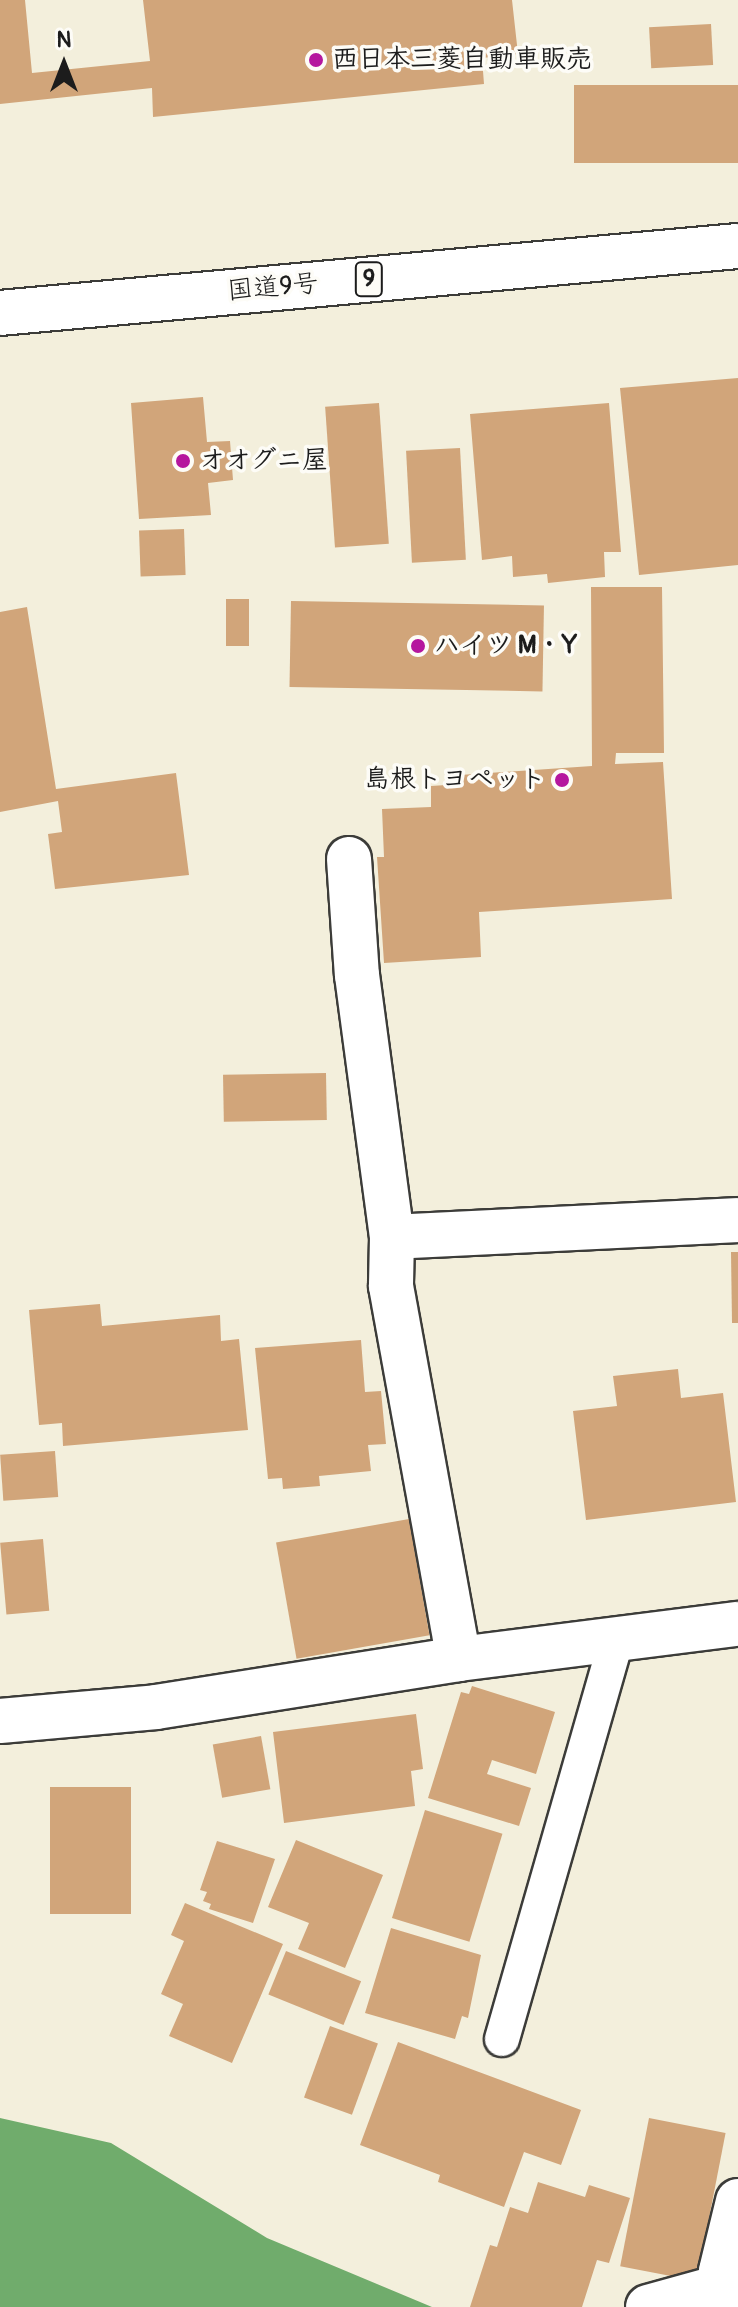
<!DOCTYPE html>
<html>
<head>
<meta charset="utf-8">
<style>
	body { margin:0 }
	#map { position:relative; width:738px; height:2307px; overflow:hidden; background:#f3efdc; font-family:Pangolin,"Klee One",sans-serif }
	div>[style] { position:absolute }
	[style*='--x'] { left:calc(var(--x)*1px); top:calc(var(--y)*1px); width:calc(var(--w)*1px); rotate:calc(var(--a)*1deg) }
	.forest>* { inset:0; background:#70ac6c }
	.building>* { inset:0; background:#d1a57a; transform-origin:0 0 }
	.roads { filter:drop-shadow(2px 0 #3c3c39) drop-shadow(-2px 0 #3c3c39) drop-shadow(0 2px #3c3c39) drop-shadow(0 -2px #3c3c39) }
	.lane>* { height:34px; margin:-17px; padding:0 17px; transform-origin:17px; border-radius:17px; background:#fff }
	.street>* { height:44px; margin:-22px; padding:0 22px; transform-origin:22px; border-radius:22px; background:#fff }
	.highway>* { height:44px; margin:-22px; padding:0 22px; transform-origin:22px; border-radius:22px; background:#fff }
	.dots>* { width:22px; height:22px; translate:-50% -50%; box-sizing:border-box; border:4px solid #fdfcf7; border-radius:50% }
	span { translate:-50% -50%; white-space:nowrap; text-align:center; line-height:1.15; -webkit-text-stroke:7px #fdfcf7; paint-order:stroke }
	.shield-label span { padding:2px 6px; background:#fdfcf7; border:2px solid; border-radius:6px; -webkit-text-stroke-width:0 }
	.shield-label { font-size:24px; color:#1c1c1c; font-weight:700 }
	.poi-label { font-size:26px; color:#1c1c1c; font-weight:700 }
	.left { translate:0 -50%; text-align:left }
	.right { translate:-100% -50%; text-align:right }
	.street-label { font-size:26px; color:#1c1c1c }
	.north { position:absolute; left:24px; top:24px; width:80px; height:80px; -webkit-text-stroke:6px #fdfcf7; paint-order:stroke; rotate:0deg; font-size:22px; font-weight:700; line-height:32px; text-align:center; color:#1c1c1c }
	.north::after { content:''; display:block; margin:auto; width:28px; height:36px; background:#1c1c1c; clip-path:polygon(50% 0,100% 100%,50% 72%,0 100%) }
</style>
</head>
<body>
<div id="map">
	<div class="forest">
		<i style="clip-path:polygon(0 2118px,111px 2143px,267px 2238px,432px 2307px,0 2307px)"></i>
	</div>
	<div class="building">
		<i style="clip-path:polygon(0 0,25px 0,32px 73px,150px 61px,143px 0,512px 0,518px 54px,482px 58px,484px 84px,153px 117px,152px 88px,0 104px)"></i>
		<i style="left:711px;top:24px;width:41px;height:62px;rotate:87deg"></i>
		<i style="left:738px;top:85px;width:78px;height:164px;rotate:90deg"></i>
		<i style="clip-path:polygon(738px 378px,738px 565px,639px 575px,620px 388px)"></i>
		<i style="clip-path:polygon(203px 397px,207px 442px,230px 441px,233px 480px,208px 483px,211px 515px,139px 519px,131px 403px)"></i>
		<i style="left:379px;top:403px;width:141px;height:54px;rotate:86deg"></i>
		<i style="clip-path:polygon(609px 403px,621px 552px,604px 552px,605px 577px,548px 583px,547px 574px,513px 577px,512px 556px,482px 560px,470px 414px)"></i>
		<i style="left:460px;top:448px;width:112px;height:54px;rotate:87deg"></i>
		<i style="left:184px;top:529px;width:46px;height:45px;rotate:88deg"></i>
		<i style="clip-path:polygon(591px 587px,662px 587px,664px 753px,616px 753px,615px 764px,663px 762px,672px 899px,479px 912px,481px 957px,384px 963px,377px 857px,384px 857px,382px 809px,431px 807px,431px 786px,461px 784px,460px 775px,592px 766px)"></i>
		<i style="left:226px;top:599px;width:23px;height:47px"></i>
		<i style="left:291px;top:601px;width:253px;height:86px;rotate:1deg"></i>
		<i style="clip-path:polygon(27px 607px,56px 789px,176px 773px,189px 875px,55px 889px,48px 834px,62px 832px,58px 801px,0 812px,0 612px)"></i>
		<i style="left:326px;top:1073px;width:47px;height:103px;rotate:89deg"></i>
		<i style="clip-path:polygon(731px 1252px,738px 1252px,738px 1323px,732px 1323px)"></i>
		<i style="clip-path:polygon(100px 1304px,102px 1326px,220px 1315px,221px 1341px,239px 1339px,248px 1430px,63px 1446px,62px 1423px,39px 1425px,29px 1310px)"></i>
		<i style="clip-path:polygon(361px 1340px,365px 1392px,381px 1391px,386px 1444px,368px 1445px,371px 1471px,319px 1476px,320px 1486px,283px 1489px,282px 1478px,268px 1479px,255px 1348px)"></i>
		<i style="clip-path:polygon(678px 1369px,681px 1398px,723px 1393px,736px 1502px,586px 1520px,573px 1411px,617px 1406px,613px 1376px)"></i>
		<i style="left:55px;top:1451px;width:46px;height:55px;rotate:86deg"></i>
		<i style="left:409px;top:1519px;width:118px;height:135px;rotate:80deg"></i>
		<i style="left:43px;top:1539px;width:72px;height:43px;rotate:85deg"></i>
		<i style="clip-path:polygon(472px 1686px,555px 1712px,536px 1774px,492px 1760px,487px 1774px,531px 1788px,519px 1826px,428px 1798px,461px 1692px,469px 1694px)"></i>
		<i style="clip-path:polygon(416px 1714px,423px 1769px,411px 1771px,415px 1806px,284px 1823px,273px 1732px)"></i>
		<i style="left:261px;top:1736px;width:54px;height:49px;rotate:80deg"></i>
		<i style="left:50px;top:1787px;width:81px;height:127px"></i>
		<i style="left:425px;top:1810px;width:81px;height:113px;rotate:17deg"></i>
		<i style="clip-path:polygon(296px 1840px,383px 1875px,345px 1968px,298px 1949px,309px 1923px,268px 1907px)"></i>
		<i style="clip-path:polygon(217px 1841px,275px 1859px,253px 1923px,209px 1909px,211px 1904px,203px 1901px,207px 1892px,200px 1890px)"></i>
		<i style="clip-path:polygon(185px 1903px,283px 1944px,232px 2063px,169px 2036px,183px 2004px,161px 1994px,184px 1941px,171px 1935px)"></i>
		<i style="clip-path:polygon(391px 1928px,481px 1955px,468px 2018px,462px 2016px,455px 2039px,365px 2013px)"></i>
		<i style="left:286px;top:1951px;width:81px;height:47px;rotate:22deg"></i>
		<i style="left:330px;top:2026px;width:51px;height:76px;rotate:20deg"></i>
		<i style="clip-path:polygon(398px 2042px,581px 2110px,561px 2165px,524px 2152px,504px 2207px,438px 2182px,440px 2175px,360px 2145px)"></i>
		<i style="left:649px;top:2118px;width:78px;height:151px;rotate:11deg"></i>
		<i style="clip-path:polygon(538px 2182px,585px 2197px,589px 2185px,630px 2198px,609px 2263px,597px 2260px,582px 2307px,470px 2307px,490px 2245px,497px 2247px,510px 2207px,528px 2213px)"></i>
	</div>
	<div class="roads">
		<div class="lane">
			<i style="--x:502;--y:2039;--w:416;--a:-74"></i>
		</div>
		<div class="street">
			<i style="--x:349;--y:859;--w:116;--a:86.1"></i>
			<i style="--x:357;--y:975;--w:264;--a:82.4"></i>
			<i style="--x:392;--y:1237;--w:49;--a:91.2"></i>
			<i style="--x:391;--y:1286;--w:379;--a:79.7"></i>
			<i style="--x:392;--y:1237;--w:346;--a:-2.8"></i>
			<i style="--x:0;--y:1721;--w:157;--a:-5.1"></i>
			<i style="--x:156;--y:1707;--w:307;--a:-9"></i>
			<i style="--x:459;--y:1659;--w:281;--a:-7.2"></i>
			<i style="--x:648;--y:2307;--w:75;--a:-15.5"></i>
			<i style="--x:723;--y:2307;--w:36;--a:-93"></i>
			<i style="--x:721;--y:2271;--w:72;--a:-76.3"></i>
		</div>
		<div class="highway">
			<i style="--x:0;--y:313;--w:741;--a:-5.19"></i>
		</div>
	</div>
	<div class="dots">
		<i style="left:316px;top:60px;background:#b5179e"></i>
		<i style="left:183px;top:461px;background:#b5179e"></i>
		<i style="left:418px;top:646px;background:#b5179e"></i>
		<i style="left:562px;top:780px;background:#b5179e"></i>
	</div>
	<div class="shield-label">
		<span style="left:369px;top:279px">9</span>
	</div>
	<div class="poi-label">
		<span class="left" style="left:332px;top:60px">西日本三菱自動車販売</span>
		<span class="left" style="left:199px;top:461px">オオグニ屋</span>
		<span class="left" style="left:434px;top:646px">ハイツ M・Y</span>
		<span class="right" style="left:546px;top:780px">島根トヨペット</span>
	</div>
	<div class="street-label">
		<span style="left:273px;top:288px;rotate:-5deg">国道9号</span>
	</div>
	<div class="north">N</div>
</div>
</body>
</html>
